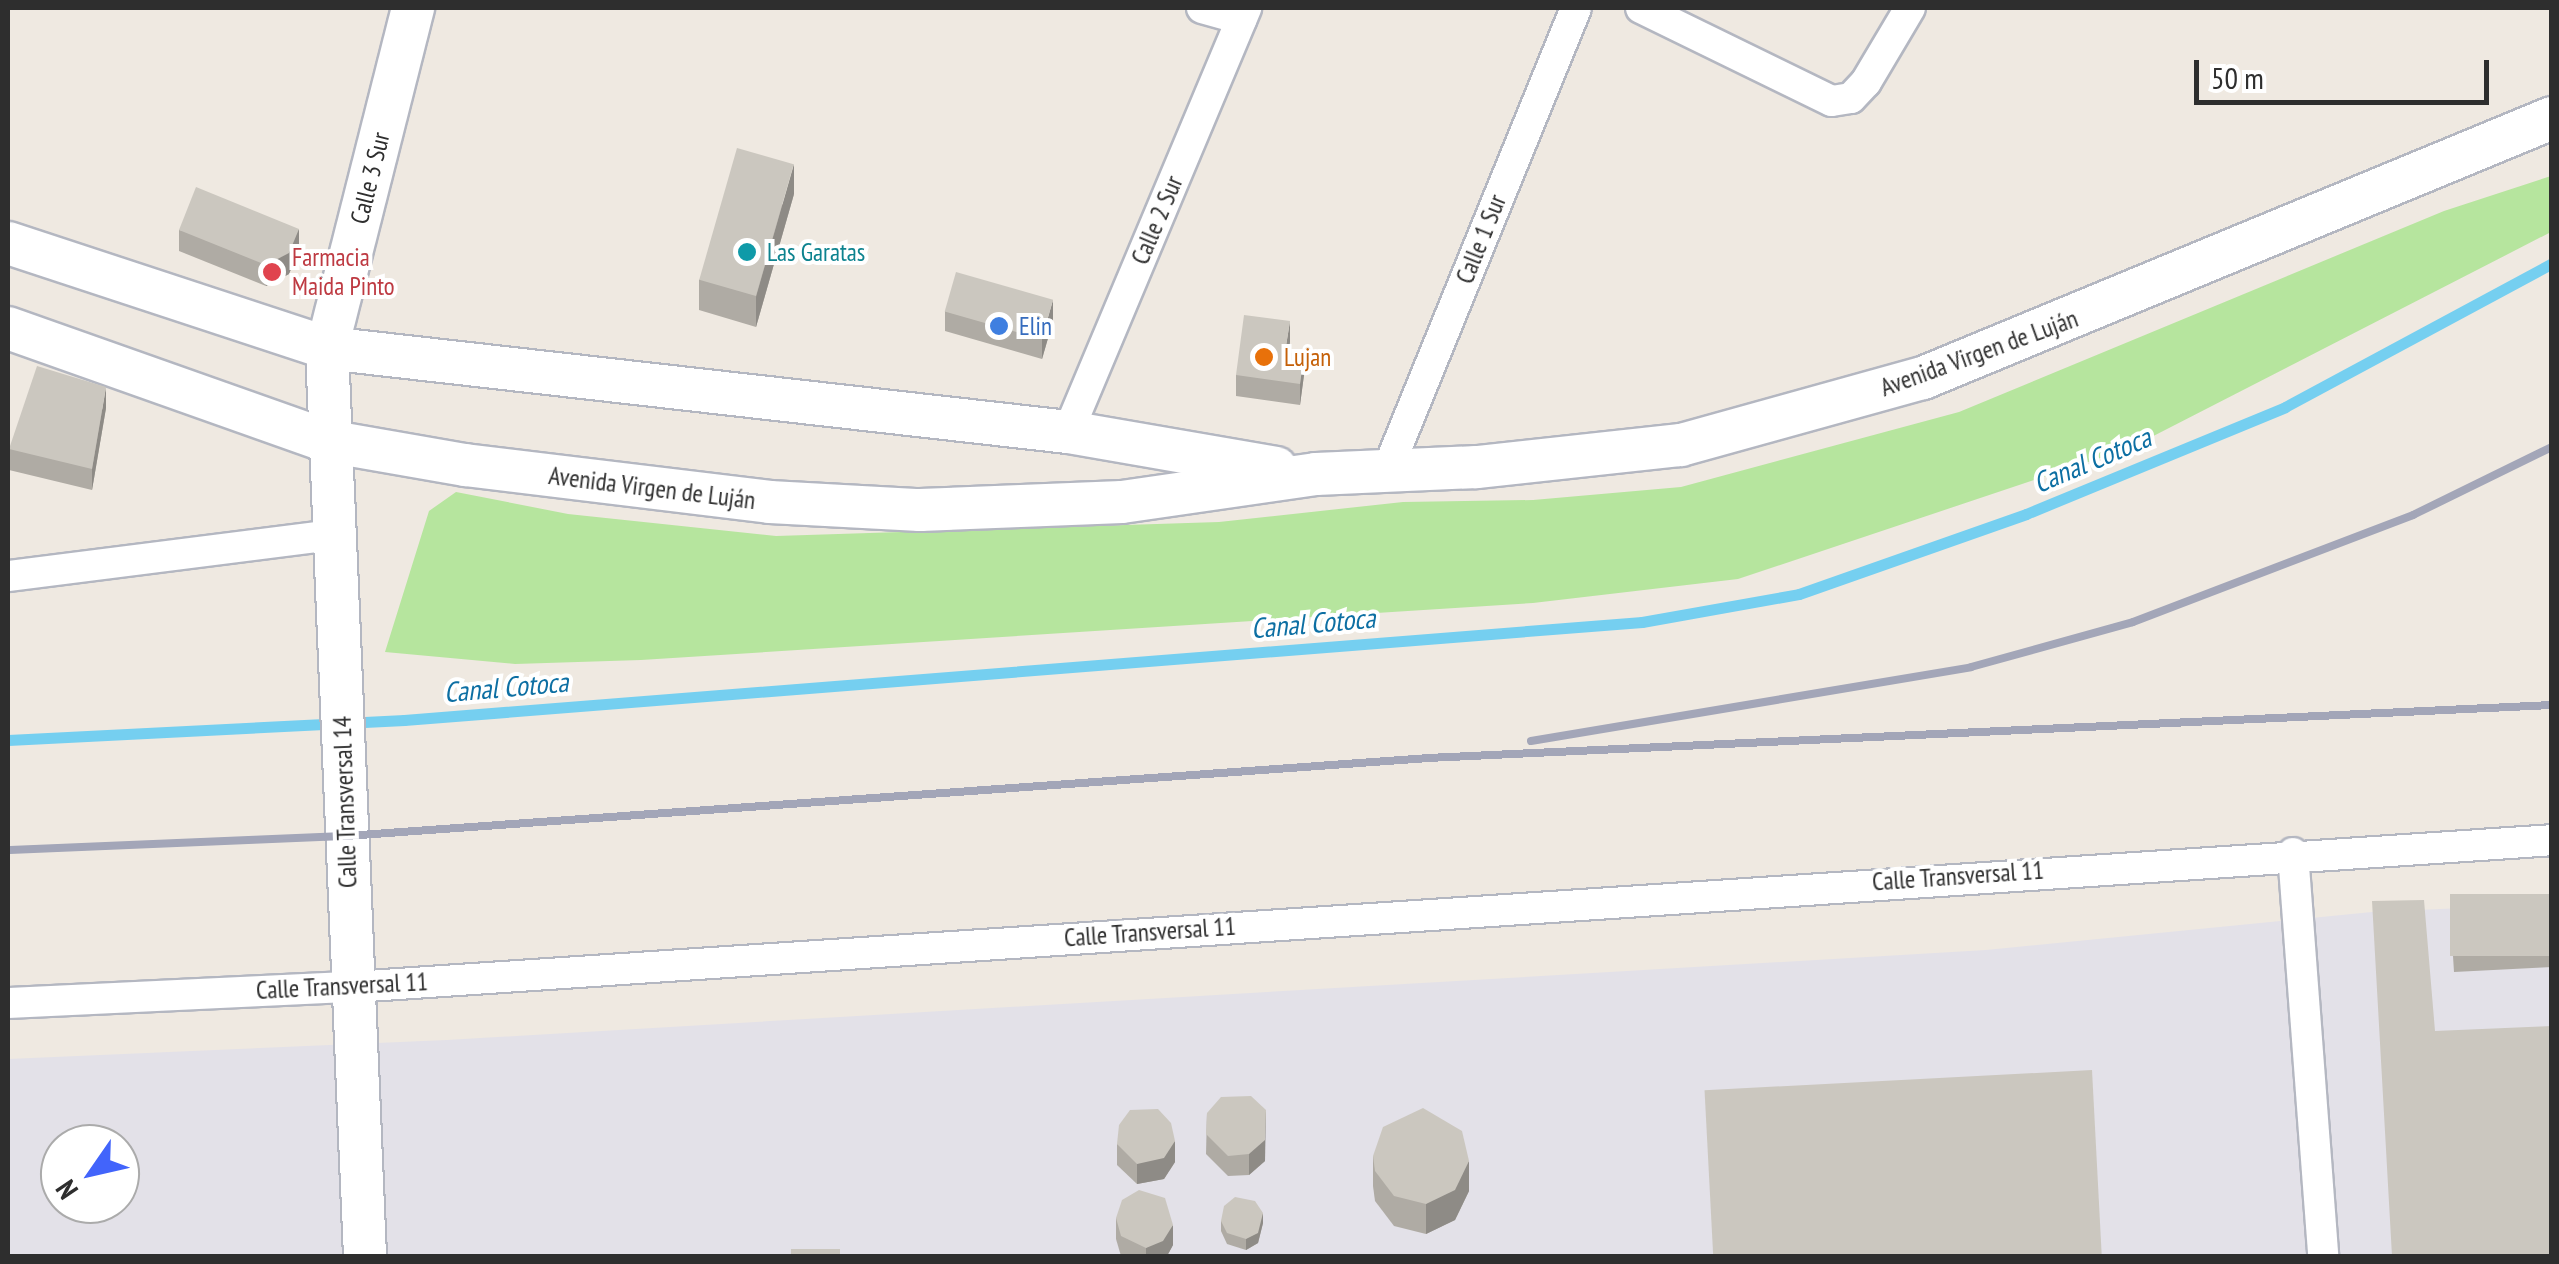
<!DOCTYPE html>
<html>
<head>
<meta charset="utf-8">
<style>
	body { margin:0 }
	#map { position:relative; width:2559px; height:1264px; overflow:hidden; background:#efe9e1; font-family:"PT Sans Narrow",sans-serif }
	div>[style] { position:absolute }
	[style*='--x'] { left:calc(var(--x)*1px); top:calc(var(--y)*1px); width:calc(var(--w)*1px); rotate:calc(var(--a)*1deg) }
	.industrial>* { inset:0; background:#e3e1e8 }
	.green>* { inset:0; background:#b6e59e }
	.stream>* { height:11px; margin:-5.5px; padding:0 5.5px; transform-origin:5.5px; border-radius:5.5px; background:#75cff0 }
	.roads { filter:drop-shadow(2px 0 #b4b7c1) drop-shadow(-2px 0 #b4b7c1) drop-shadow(0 2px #b4b7c1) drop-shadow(0 -2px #b4b7c1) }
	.street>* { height:30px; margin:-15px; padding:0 15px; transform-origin:15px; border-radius:15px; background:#fff }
	.secondary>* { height:42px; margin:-21px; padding:0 21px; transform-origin:21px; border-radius:21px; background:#fff }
	.rail>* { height:8px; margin:-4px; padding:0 4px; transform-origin:4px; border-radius:4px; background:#a3a6b8 }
	.wall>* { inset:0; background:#afaba4 }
	.shaded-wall>* { inset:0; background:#8e8b86 }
	.building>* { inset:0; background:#cbc7bf; transform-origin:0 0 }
	.dots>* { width:28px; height:28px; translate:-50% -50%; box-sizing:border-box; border:5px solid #fff; border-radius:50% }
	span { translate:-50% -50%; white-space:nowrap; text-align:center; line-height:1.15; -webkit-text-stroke:8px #fff; paint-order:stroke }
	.street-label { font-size:25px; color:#2e2e2e }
	.culture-label { font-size:25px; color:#0d838f }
	.left { translate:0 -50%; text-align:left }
	.health-label { font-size:25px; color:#be3a42 }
	.shop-label { font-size:25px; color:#366cbe }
	.food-label { font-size:25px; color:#c56008 }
	.water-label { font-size:28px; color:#0d6fa3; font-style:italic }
	.frame { position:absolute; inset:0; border:10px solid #2e2e2e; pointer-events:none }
	.north { position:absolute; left:40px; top:1124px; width:100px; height:100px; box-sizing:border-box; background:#fff; border:2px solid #ababab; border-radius:50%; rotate:236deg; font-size:28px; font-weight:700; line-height:40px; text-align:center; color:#2e2e2e }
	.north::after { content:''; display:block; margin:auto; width:35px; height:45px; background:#4264fb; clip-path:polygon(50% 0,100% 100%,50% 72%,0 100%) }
	.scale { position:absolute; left:2194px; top:60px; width:295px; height:45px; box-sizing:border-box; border:5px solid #2e2e2e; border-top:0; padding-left:12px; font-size:30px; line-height:35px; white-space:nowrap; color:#2e2e2e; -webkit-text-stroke:8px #fff; paint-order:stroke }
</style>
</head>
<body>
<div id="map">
	<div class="industrial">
		<i style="clip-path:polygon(evenodd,2551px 904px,2551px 1256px,8px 1256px,8px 1059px,447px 1040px,1986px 950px,2372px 912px,2551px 904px,60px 1144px,120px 1144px,120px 1204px,60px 1204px,60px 1144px)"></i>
	</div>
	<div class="green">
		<i style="clip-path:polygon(2551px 176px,2551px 232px,2130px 448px,1738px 579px,1533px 603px,641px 660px,515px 664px,385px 652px,429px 511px,456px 492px,568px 514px,776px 536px,1219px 522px,1403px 502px,1533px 500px,1681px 487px,1959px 412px,2444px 211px)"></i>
	</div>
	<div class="stream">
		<i style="--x:8;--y:740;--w:397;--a:-2.9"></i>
		<i style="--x:404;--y:720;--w:1242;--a:-4.53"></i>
		<i style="--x:1642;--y:622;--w:159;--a:-10.1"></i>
		<i style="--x:1799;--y:594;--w:241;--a:-19.4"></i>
		<i style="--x:2026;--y:514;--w:280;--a:-22.4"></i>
		<i style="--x:2285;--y:407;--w:303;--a:-28.3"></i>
	</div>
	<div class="roads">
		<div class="street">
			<i style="--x:1202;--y:8;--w:41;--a:15.8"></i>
			<i style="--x:1641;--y:8;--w:212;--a:26"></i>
			<i style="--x:1832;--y:101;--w:19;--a:-9"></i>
			<i style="--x:1851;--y:98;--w:22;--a:-47"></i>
			<i style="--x:1866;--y:82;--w:86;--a:-59.3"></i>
			<i style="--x:1068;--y:432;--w:460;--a:-67.2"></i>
			<i style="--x:1387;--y:471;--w:500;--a:-67.79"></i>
			<i style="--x:8;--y:576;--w:327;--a:-7.2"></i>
			<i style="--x:2293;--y:853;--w:404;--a:85.7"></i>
			<i style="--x:8;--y:1003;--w:345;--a:-2.7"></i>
			<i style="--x:353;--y:987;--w:2204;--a:-3.82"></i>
		</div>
		<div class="secondary">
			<i style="--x:8;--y:243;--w:336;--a:18.2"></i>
			<i style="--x:327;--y:348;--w:746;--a:6.47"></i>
			<i style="--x:1068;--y:432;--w:211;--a:9.8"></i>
			<i style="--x:8;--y:328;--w:338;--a:19.5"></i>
			<i style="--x:327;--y:441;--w:140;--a:9.9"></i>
			<i style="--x:465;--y:465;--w:307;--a:6.9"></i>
			<i style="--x:770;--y:502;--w:150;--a:3.1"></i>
			<i style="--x:920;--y:510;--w:202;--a:-2.3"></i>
			<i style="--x:1122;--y:502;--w:196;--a:-8.2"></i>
			<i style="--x:1316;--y:474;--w:161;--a:-2.5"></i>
			<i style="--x:1477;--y:467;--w:205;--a:-6.2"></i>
			<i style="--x:1681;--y:445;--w:251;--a:-15.5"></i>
			<i style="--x:1923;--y:378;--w:681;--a:-22.46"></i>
			<i style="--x:365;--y:1256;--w:909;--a:-92.4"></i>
			<i style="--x:327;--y:348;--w:351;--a:-75.8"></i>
		</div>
	</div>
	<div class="rail">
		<i style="--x:1531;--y:741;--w:446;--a:-9.5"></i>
		<i style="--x:1971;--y:667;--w:168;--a:-15.5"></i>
		<i style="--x:2133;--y:622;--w:300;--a:-20.9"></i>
		<i style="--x:2413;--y:515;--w:155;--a:-26.1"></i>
		<i style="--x:8;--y:850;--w:338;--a:-2.4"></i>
		<i style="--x:346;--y:836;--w:1085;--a:-4.12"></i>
		<i style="--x:1428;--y:758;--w:1125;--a:-2.7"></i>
	</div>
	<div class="wall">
		<i style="clip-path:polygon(794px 194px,756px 327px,699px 310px,699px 280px)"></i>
		<i style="clip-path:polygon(179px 230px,299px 249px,289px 274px,266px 286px,179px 251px)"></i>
		<i style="clip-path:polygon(945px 311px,1053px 321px,1042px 359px,945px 331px)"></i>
		<i style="clip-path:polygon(1290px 342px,1288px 352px,1304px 375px,1300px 405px,1236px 396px,1236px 375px)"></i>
		<i style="clip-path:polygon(106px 408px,92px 490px,9px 470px,9px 449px)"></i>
		<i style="clip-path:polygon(2552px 894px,2552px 967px,2454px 972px,2450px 910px)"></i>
		<i style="clip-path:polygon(1207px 1113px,1265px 1161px,1249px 1175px,1228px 1176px,1206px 1154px)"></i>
		<i style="clip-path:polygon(1117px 1144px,1175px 1162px,1164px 1179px,1137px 1184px,1117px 1165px)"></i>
		<i style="clip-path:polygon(1373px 1156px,1469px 1191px,1455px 1220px,1426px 1234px,1394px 1226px,1375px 1201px,1373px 1186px)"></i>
		<i style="clip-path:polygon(1116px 1218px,1173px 1245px,1167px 1256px,1121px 1256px,1116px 1239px)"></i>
		<i style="clip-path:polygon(1221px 1221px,1263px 1223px,1258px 1243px,1246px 1250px,1227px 1244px,1221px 1231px)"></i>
	</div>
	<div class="shaded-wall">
		<i style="clip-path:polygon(794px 164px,794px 194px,756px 327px,756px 297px)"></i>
		<i style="clip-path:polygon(299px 229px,299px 249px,289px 274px,266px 286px,266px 265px)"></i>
		<i style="clip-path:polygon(1053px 300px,1053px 321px,1042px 359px,1042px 338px)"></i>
		<i style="clip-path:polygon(1290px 321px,1290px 342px,1285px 373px,1285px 352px)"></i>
		<i style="clip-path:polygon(1304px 354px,1304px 375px,1300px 405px,1300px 384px)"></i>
		<i style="clip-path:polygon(106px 387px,106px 408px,92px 490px,92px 469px)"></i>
		<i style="clip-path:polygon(1266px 1110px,1265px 1161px,1249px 1175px,1249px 1154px)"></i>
		<i style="clip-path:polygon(1175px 1141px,1175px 1162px,1164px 1179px,1137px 1184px,1137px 1164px)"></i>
		<i style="clip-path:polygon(1469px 1161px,1469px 1191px,1455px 1220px,1426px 1234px,1426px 1204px)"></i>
		<i style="clip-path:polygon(1263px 1213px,1263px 1223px,1258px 1243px,1246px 1250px,1246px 1239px)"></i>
		<i style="clip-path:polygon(1173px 1225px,1173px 1245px,1167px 1256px,1146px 1256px,1146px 1248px)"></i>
	</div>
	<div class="building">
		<i style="left:737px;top:148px;width:59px;height:137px;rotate:16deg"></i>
		<i style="clip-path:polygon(196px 187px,299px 229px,289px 253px,266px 265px,179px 230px)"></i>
		<i style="left:956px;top:272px;width:101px;height:41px;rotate:16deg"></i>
		<i style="clip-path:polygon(1244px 315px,1290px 321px,1285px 352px,1304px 354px,1300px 384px,1236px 375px)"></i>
		<i style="clip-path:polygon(37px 366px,106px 387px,92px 469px,9px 449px)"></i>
		<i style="left:2552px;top:894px;width:62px;height:102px;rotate:90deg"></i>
		<i style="clip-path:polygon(2424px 900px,2435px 1031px,2552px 1026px,2552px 1256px,2392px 1256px,2372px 901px)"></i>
		<i style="left:2092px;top:1070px;width:186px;height:388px;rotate:87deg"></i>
		<i style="clip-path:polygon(1251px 1096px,1266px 1110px,1265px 1140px,1249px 1154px,1228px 1156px,1206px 1134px,1207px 1113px,1221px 1097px)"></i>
		<i style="clip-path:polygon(1423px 1108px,1462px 1131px,1469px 1161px,1455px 1190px,1426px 1204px,1394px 1196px,1375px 1171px,1373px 1156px,1383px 1127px)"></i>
		<i style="clip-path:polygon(1158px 1109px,1171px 1123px,1175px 1141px,1164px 1158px,1137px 1164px,1117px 1144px,1119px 1125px,1130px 1110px)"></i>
		<i style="clip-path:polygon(1139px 1190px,1165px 1198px,1173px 1225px,1163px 1241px,1146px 1248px,1121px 1236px,1116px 1218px,1122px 1200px)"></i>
		<i style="clip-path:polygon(1235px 1197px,1255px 1201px,1263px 1213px,1258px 1233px,1246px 1239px,1227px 1233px,1221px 1221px,1224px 1206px)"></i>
		<i style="left:791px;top:1249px;width:49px;height:7px"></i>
	</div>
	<div class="dots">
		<i style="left:747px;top:252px;background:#0f9aa8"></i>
		<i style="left:272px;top:272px;background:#e0444e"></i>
		<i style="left:999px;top:326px;background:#3f7fe0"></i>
		<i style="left:1264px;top:357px;background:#e8710a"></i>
	</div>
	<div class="street-label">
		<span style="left:370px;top:178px;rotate:-76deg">Calle 3 Sur</span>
		<span style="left:1157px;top:220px;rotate:-67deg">Calle 2 Sur</span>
		<span style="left:1481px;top:239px;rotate:-68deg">Calle 1 Sur</span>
		<span style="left:1979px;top:353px;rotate:-20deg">Avenida Virgen de Luján</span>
		<span style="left:652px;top:488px;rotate:7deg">Avenida Virgen de Luján</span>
		<span style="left:345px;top:802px;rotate:-92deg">Calle Transversal 14</span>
		<span style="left:1958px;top:876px;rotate:-4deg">Calle Transversal 11</span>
		<span style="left:1150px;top:932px;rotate:-4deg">Calle Transversal 11</span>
		<span style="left:342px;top:986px;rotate:-3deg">Calle Transversal 11</span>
	</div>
	<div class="culture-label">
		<span class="left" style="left:767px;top:252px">Las Garatas</span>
	</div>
	<div class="health-label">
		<span class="left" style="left:292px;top:272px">Farmacia<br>Maida Pinto</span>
	</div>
	<div class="shop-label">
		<span class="left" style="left:1019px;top:326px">Elin</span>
	</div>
	<div class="food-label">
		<span class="left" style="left:1284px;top:357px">Lujan</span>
	</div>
	<div class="water-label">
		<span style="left:2092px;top:460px;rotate:-23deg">Canal Cotoca</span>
		<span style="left:1313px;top:623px;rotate:-5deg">Canal Cotoca</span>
		<span style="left:506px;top:687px;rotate:-5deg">Canal Cotoca</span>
	</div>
	<div class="frame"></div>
	<div class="north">N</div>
	<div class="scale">50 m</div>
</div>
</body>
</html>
